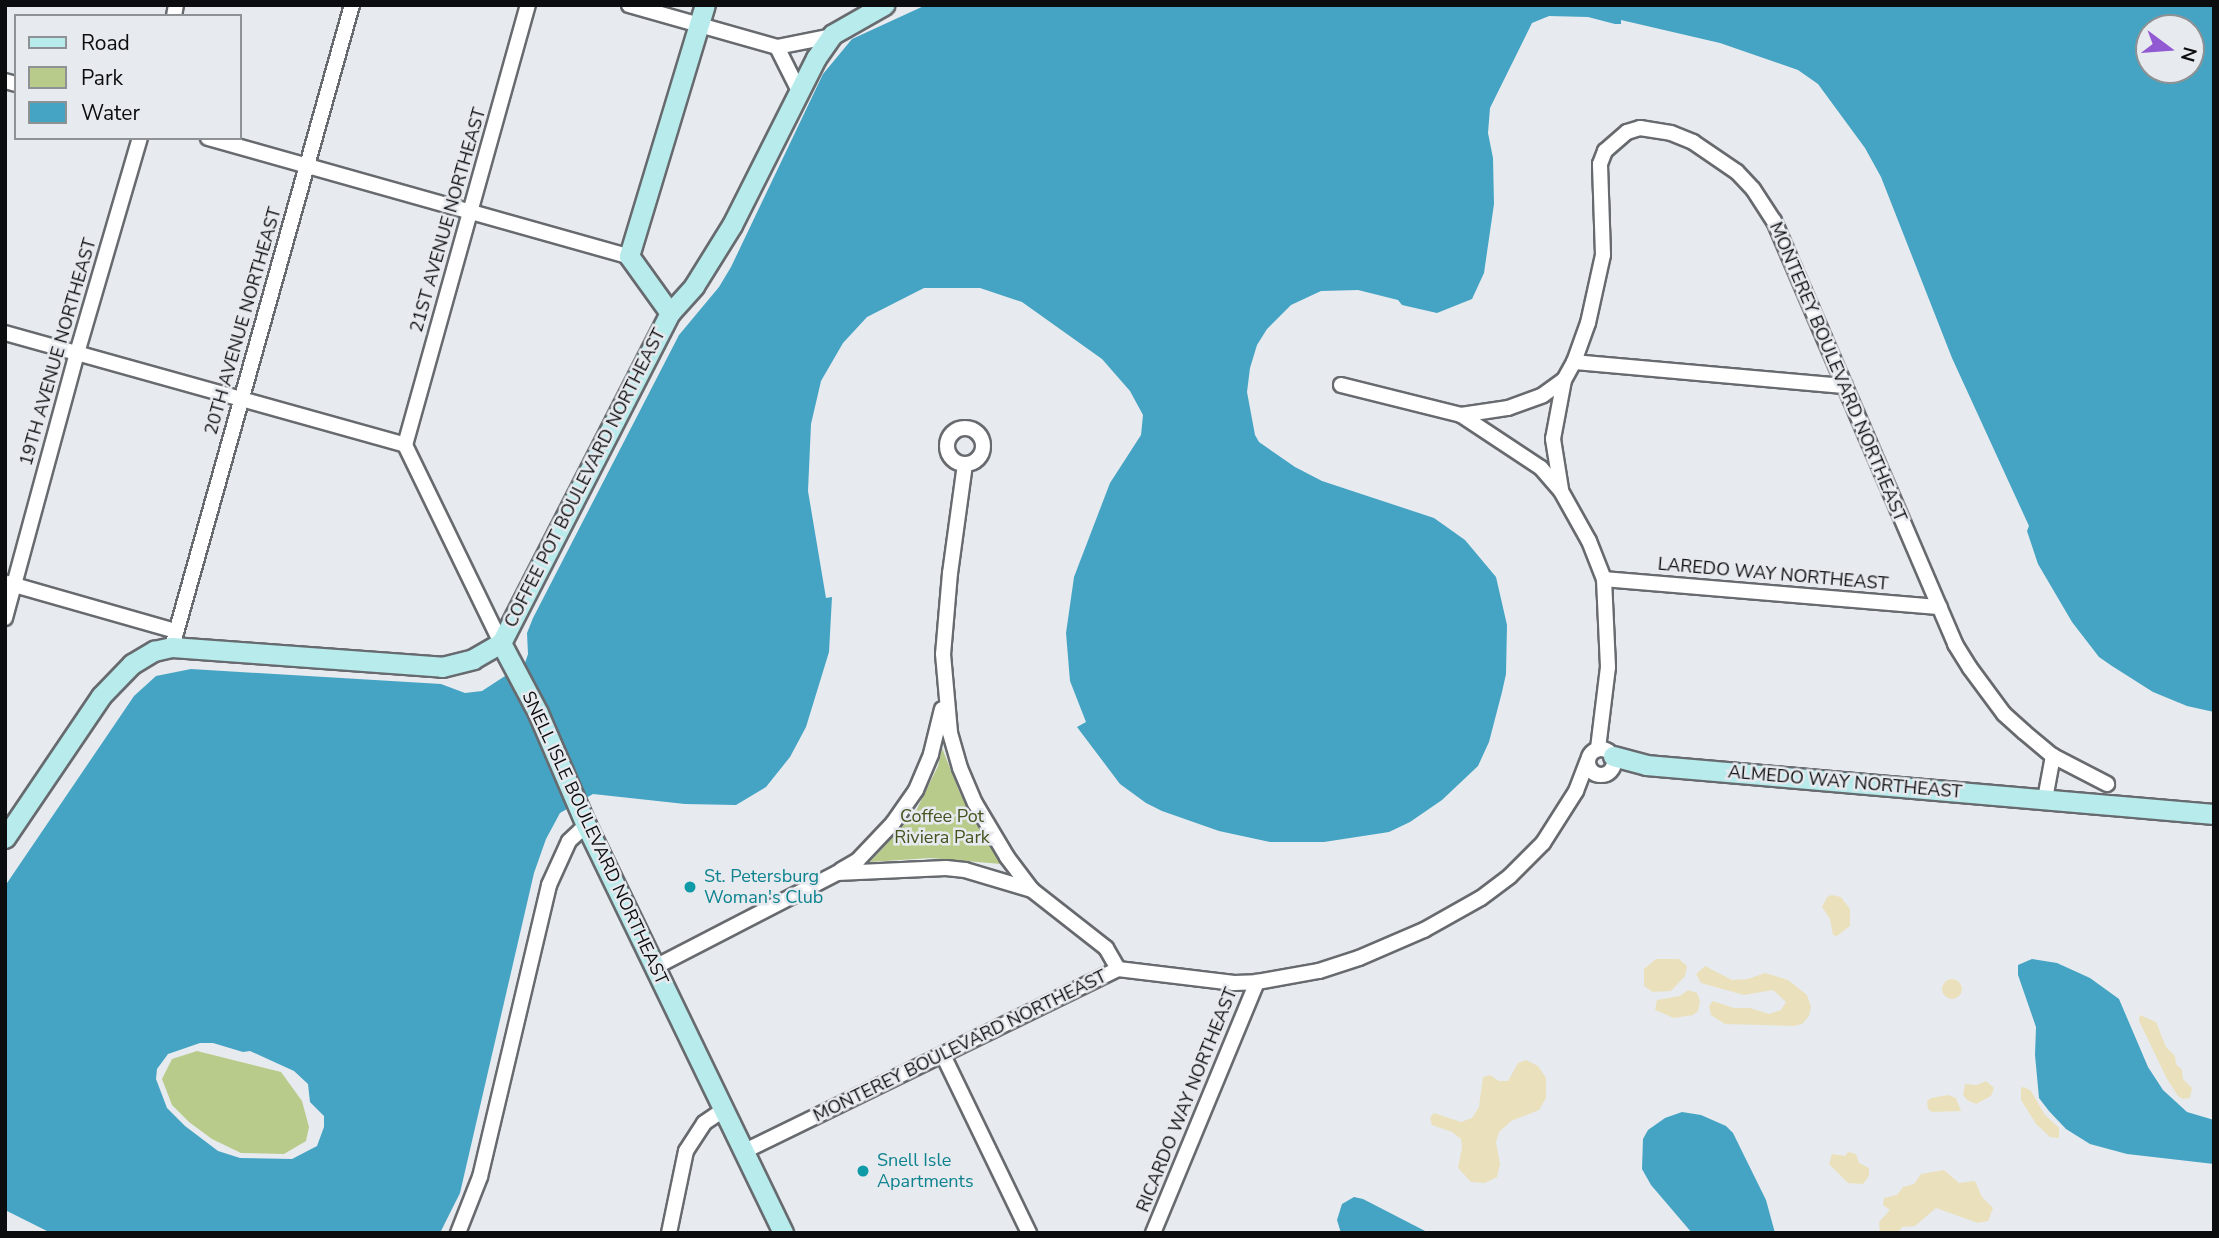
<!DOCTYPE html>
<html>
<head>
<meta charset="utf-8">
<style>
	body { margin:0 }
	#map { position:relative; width:2219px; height:1238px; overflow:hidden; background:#e7eaef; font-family:"Nunito Sans",sans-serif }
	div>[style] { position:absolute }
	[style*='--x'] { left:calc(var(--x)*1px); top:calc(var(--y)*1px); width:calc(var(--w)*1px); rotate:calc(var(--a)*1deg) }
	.green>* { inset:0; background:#b8cb8a }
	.sand>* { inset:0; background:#eae1bc }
	.round { border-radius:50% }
	.water>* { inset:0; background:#45a4c3 }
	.roads { filter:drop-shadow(2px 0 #676a6e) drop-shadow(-2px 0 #676a6e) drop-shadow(0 2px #676a6e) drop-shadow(0 -2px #676a6e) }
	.street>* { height:14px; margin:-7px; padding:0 7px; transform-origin:7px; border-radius:7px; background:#fff }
	.street>.ring { margin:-7px; padding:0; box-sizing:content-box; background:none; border:14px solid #fff; border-radius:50% }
	.secondary>* { height:19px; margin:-9.5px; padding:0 9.5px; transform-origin:9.5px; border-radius:9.5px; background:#b7ebec }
	.dots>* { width:19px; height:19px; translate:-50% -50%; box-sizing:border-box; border:4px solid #e7eaef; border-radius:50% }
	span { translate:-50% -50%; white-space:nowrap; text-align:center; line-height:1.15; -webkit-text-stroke:5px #e7eaef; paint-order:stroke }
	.street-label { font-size:18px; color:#0c0d0e }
	.park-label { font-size:18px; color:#45531e }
	.culture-label { font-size:18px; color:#0d838f }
	.left { translate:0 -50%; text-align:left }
	.frame { position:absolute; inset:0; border:7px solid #0c0d0e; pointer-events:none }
	.legend { position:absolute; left:14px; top:14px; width:228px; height:126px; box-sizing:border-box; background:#e7eaef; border:2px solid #8f9295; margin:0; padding:9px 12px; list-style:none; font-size:21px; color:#0c0d0e }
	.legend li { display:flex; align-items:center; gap:14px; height:35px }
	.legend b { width:35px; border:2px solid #8f9295 }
	.north { position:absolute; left:2135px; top:14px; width:70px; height:70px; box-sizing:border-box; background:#e7eaef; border:2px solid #8f9295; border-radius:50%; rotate:106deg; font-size:19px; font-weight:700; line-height:28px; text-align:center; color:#0c0d0e }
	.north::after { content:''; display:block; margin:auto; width:24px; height:32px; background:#915ad2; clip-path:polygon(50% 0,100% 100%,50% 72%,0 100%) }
</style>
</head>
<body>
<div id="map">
	<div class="green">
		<i style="clip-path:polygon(942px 748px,960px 793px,1001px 864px,930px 858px,870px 862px,915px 813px,938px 766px)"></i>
		<i style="clip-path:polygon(197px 1051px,281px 1072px,302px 1101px,309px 1127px,306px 1141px,284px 1154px,241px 1153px,212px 1139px,189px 1122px,172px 1105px,162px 1079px,172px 1059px)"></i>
	</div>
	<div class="sand">
		<i style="clip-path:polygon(1832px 895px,1841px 897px,1850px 909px,1850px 926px,1837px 936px,1833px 935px,1830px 919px,1822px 907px,1827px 897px)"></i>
		<i style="clip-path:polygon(1656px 959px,1679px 959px,1687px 966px,1685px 976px,1671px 991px,1653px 992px,1644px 986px,1644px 969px)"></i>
		<i style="clip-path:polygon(1705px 966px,1732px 980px,1748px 979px,1765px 973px,1788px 980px,1807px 995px,1811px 1007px,1809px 1016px,1802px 1024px,1794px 1026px,1725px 1024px,1711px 1015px,1709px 1006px,1713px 1001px,1734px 1008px,1750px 1008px,1769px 1014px,1781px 1010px,1786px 1002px,1773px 990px,1744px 995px,1701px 983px,1696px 974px)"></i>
		<i class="round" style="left:1942px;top:979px;width:20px;height:20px"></i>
		<i style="clip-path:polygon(1688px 990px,1697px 993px,1700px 1001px,1698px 1011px,1693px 1015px,1674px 1018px,1655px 1010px,1657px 1000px,1680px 996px)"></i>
		<i style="clip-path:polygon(2140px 1015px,2156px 1022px,2166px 1047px,2175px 1056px,2176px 1064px,2182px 1070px,2183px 1079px,2192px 1088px,2190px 1098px,2183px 1099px,2178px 1096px,2167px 1079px,2139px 1021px)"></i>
		<i style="clip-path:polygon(1526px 1060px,1538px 1066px,1546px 1078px,1546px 1098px,1539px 1110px,1511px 1121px,1499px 1132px,1496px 1142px,1500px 1164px,1497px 1177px,1485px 1183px,1471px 1182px,1458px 1168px,1462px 1147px,1461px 1139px,1452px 1132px,1432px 1125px,1430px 1118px,1434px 1113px,1461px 1122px,1472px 1118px,1479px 1107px,1483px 1077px,1490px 1075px,1499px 1081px,1508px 1081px,1518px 1063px)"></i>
		<i style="clip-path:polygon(1986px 1081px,1994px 1088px,1991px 1096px,1976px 1104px,1967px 1100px,1963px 1095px,1965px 1084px,1977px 1085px)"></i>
		<i style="clip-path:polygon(2024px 1087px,2031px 1091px,2045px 1115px,2059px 1128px,2059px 1138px,2050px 1137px,2036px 1124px,2021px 1100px,2021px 1088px)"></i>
		<i style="clip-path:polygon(1948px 1095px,1956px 1098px,1961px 1111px,1932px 1112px,1928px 1109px,1927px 1101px,1931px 1098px)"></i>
		<i style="clip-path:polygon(1848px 1152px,1856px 1154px,1859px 1163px,1869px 1168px,1869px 1176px,1863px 1184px,1848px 1183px,1829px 1164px,1832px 1154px,1845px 1156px)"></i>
		<i style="clip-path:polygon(1944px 1170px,1959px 1183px,1975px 1181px,1982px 1197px,1993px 1208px,1988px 1221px,1978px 1223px,1936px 1208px,1915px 1226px,1902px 1227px,1897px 1233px,1880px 1233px,1879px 1222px,1890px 1210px,1883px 1205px,1884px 1198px,1897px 1195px,1903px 1187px,1914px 1184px,1921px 1174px)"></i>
	</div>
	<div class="water">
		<i style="clip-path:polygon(evenodd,926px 5px,2214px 5px,2214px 712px,2187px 706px,2153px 692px,2112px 666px,2099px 657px,2072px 622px,2038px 564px,2027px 531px,2029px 526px,1952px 358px,1881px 177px,1865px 148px,1818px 84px,1798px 70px,1720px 43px,1621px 20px,1621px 24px,1615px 24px,1588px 17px,1549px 16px,1532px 23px,1490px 108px,1488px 133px,1493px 158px,1494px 204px,1484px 273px,1472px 299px,1437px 313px,1402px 305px,1398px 300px,1358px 290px,1321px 291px,1291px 305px,1267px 329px,1257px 345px,1250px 368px,1247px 392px,1255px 435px,1259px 442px,1295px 467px,1322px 481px,1434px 518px,1465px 540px,1496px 577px,1507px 625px,1506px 674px,1502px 692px,1489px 742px,1478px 766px,1442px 800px,1410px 822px,1389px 832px,1324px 842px,1270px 842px,1219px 831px,1162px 811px,1146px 803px,1120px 784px,1077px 727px,1086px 722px,1070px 681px,1066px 633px,1074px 577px,1110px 483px,1141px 435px,1143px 415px,1130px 391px,1102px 359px,1022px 302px,980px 288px,924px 288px,867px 317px,843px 343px,821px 381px,811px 424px,808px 491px,826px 598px,832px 597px,829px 652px,806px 727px,790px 757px,766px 787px,736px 805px,685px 804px,593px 794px,560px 813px,546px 839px,534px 873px,460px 1193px,440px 1233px,51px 1233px,5px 1210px,5px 886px,134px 696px,156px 676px,191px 669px,441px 684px,465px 693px,482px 691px,525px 663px,528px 654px,527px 633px,533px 618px,679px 335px,719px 287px,731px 267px,823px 74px,852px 39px,926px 5px,2149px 28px,2191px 28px,2191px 70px,2149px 70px,2149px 28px,926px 5px,200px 1043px,213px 1043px,243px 1052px,250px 1051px,294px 1071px,308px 1084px,310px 1102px,324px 1116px,324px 1127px,317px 1146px,292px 1159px,240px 1158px,218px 1151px,185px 1126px,167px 1108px,156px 1079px,157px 1069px,168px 1054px,200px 1043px)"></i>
		<i style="clip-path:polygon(2032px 959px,2057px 963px,2090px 978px,2119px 999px,2148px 1067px,2163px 1090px,2187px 1112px,2214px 1120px,2214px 1164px,2127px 1154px,2090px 1144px,2066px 1129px,2049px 1111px,2039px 1098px,2035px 1055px,2036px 1027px,2018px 975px,2018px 965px)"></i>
		<i style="clip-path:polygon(1682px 1112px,1701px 1115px,1726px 1126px,1733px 1133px,1766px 1200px,1775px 1233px,1692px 1233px,1651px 1185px,1642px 1169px,1643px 1139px,1648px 1130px,1665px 1118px)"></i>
		<i style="clip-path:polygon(1354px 1197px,1363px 1199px,1429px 1233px,1341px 1233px,1337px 1220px,1342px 1204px)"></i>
	</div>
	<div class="roads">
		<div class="street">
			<i style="--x:629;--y:5;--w:154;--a:15.8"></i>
			<i style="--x:777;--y:47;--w:56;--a:-11.3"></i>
			<i style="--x:174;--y:16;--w:11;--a:-80"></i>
			<i style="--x:777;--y:47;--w:49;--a:63.4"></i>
			<i style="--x:5;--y:81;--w:11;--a:15"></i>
			<i style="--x:208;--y:138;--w:437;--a:15.7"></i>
			<i style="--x:5;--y:333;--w:415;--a:15.6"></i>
			<i style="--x:1574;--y:362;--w:272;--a:5.1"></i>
			<i style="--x:1341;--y:385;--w:124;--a:14"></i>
			<i style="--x:1461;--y:415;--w:96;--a:33.5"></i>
			<i style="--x:1541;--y:468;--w:30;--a:49"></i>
			<i style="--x:1561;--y:491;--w:57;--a:60.8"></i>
			<i style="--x:1589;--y:541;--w:41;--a:68.5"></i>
			<i style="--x:1604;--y:579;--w:88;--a:87.4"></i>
			<i style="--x:1608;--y:667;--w:83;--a:97"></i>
			<i style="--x:1461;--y:415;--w:48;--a:-8.5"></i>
			<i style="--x:1508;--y:408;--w:37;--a:-20"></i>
			<i style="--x:1543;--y:395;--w:26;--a:-36"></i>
			<i style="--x:1564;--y:380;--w:21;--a:-61"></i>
			<i style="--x:1574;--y:362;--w:41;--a:-70.3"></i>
			<i style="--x:1588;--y:323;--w:70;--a:-77.6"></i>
			<i style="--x:1603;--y:255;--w:91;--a:-91.9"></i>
			<i style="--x:1600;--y:164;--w:14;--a:-69"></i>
			<i style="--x:1605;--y:151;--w:29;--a:-41"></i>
			<i style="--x:1627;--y:132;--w:14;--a:-17"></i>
			<i style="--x:1640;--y:128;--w:31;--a:9"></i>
			<i style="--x:1671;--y:133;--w:24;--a:22"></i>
			<i style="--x:1693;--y:142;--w:53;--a:34.3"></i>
			<i style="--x:1737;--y:172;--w:23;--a:47"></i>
			<i style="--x:1753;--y:189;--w:38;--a:57"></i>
			<i style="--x:1774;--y:221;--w:460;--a:66.8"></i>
			<i style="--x:1955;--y:644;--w:28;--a:58"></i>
			<i style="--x:1970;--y:668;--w:57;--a:53.5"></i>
			<i style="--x:2004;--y:714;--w:27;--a:42"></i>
			<i style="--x:2024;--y:732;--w:38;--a:40"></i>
			<i style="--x:2053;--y:756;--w:61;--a:27.4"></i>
			<i class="ring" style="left:947px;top:428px;width:22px;height:22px"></i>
			<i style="--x:405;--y:445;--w:457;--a:-74.4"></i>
			<i style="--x:405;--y:445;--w:220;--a:64.1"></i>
			<i style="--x:965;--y:464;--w:110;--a:97.8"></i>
			<i style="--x:950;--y:573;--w:81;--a:94.9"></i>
			<i style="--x:943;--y:654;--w:79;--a:84.9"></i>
			<i style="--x:950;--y:733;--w:36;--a:74"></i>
			<i style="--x:960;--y:768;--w:38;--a:67"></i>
			<i style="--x:975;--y:803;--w:63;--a:59.3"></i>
			<i style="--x:1007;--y:857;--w:41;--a:52.9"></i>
			<i style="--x:1032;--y:890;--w:94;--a:38.1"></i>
			<i style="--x:1106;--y:948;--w:24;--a:60"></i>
			<i style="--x:1561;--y:489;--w:51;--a:-99.1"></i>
			<i style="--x:1553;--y:439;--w:60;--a:-79.4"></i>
			<i style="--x:1604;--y:579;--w:337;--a:4.8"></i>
			<i style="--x:7;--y:583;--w:176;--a:15.9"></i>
			<i style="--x:5;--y:618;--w:275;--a:-74.8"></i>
			<i style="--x:77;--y:353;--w:224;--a:-73.7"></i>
			<i style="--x:172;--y:647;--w:667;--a:-74.34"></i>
			<i class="ring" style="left:1588px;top:749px;width:12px;height:12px"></i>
			<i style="--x:2045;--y:799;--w:44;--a:-79.5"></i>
			<i style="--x:841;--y:870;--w:20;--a:-30"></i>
			<i style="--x:858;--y:860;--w:51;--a:-46.6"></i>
			<i style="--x:893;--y:823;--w:40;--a:-55.1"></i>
			<i style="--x:916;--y:790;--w:39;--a:-67"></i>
			<i style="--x:931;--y:754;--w:46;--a:-76.3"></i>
			<i style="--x:655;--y:967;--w:205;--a:-27.3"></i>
			<i style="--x:837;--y:873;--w:109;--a:-2.6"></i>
			<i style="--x:946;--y:868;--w:19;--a:6"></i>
			<i style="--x:965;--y:870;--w:70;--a:16.6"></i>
			<i style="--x:943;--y:1055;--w:198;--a:64.2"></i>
			<i style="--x:745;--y:1151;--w:415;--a:-26"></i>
			<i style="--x:1118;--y:969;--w:117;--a:6.9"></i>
			<i style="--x:1234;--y:983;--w:23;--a:-2"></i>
			<i style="--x:1257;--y:982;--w:63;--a:-10.1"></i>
			<i style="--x:1319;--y:971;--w:42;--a:-18"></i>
			<i style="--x:1359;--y:958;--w:71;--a:-23.3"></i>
			<i style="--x:1424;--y:930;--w:65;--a:-29.3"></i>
			<i style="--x:1481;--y:898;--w:36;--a:-37"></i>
			<i style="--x:1510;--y:876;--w:47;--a:-45"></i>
			<i style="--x:1543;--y:843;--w:62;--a:-57.6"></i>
			<i style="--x:1576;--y:791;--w:31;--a:-69"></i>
			<i style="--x:458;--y:1233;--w:60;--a:-68.6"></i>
			<i style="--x:480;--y:1177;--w:300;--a:-76.7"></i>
			<i style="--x:549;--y:885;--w:48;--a:-65.6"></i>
			<i style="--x:569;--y:841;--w:23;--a:-43"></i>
			<i style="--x:669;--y:1233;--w:84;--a:-78.3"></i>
			<i style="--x:686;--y:1151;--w:33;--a:-57"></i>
			<i style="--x:704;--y:1123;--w:23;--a:-34"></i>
			<i style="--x:1153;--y:1233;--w:272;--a:-67.5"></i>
		</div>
		<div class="secondary">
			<i style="--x:670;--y:313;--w:70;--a:-125.7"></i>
			<i style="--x:629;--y:256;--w:262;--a:-73.2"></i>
			<i style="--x:501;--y:643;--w:79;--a:62.1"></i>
			<i style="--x:538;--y:713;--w:122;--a:66.8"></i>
			<i style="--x:586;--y:825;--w:453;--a:64.2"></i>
			<i style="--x:1613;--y:756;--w:34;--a:15"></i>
			<i style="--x:1646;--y:765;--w:570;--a:4.93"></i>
			<i style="--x:5;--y:838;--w:171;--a:-55.9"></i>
			<i style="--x:101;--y:696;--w:45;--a:-45.9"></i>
			<i style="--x:132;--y:664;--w:26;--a:-31"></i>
			<i style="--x:154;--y:651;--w:18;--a:-13"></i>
			<i style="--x:172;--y:647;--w:271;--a:4.2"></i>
			<i style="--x:442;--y:667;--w:32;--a:-14"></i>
			<i style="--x:473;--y:659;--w:32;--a:-30"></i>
			<i style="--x:501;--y:643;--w:371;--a:-62.9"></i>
			<i style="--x:670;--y:313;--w:36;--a:-48"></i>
			<i style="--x:694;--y:286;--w:72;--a:-58.1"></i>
			<i style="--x:732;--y:225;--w:187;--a:-63.3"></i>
			<i style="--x:816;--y:58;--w:29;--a:-55"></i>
			<i style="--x:833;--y:34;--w:59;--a:-29.6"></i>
		</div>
	</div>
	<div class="dots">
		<i style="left:690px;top:887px;background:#0f9aa8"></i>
		<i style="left:863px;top:1171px;background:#0f9aa8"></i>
	</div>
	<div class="street-label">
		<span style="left:448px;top:220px;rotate:-74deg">21ST AVENUE NORTHEAST</span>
		<span style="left:243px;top:321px;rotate:-74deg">20TH AVENUE NORTHEAST</span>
		<span style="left:58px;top:352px;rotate:-74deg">19TH AVENUE NORTHEAST</span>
		<span style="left:1838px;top:372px;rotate:67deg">MONTEREY BOULEVARD NORTHEAST</span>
		<span style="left:585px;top:478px;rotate:-63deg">COFFEE POT BOULEVARD NORTHEAST</span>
		<span style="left:1773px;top:574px;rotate:5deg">LAREDO WAY NORTHEAST</span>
		<span style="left:1845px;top:782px;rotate:5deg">ALMEDO WAY NORTHEAST</span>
		<span style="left:595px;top:838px;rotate:65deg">SNELL ISLE BOULEVARD NORTHEAST</span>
		<span style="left:960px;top:1046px;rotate:-26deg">MONTEREY BOULEVARD NORTHEAST</span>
		<span style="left:1187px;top:1100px;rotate:-68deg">RICARDO WAY NORTHEAST</span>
	</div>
	<div class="park-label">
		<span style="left:942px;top:827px">Coffee Pot<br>Riviera Park</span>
	</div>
	<div class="culture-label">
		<span class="left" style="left:704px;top:887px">St. Petersburg<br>Woman's Club</span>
		<span class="left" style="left:877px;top:1171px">Snell Isle<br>Apartments</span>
	</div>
	<div class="frame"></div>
	<ul class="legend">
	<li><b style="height:9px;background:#b7ebec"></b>Road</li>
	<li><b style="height:19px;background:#b8cb8a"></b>Park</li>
	<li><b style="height:19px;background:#45a4c3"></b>Water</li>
	</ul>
	<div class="north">N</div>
</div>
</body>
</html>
